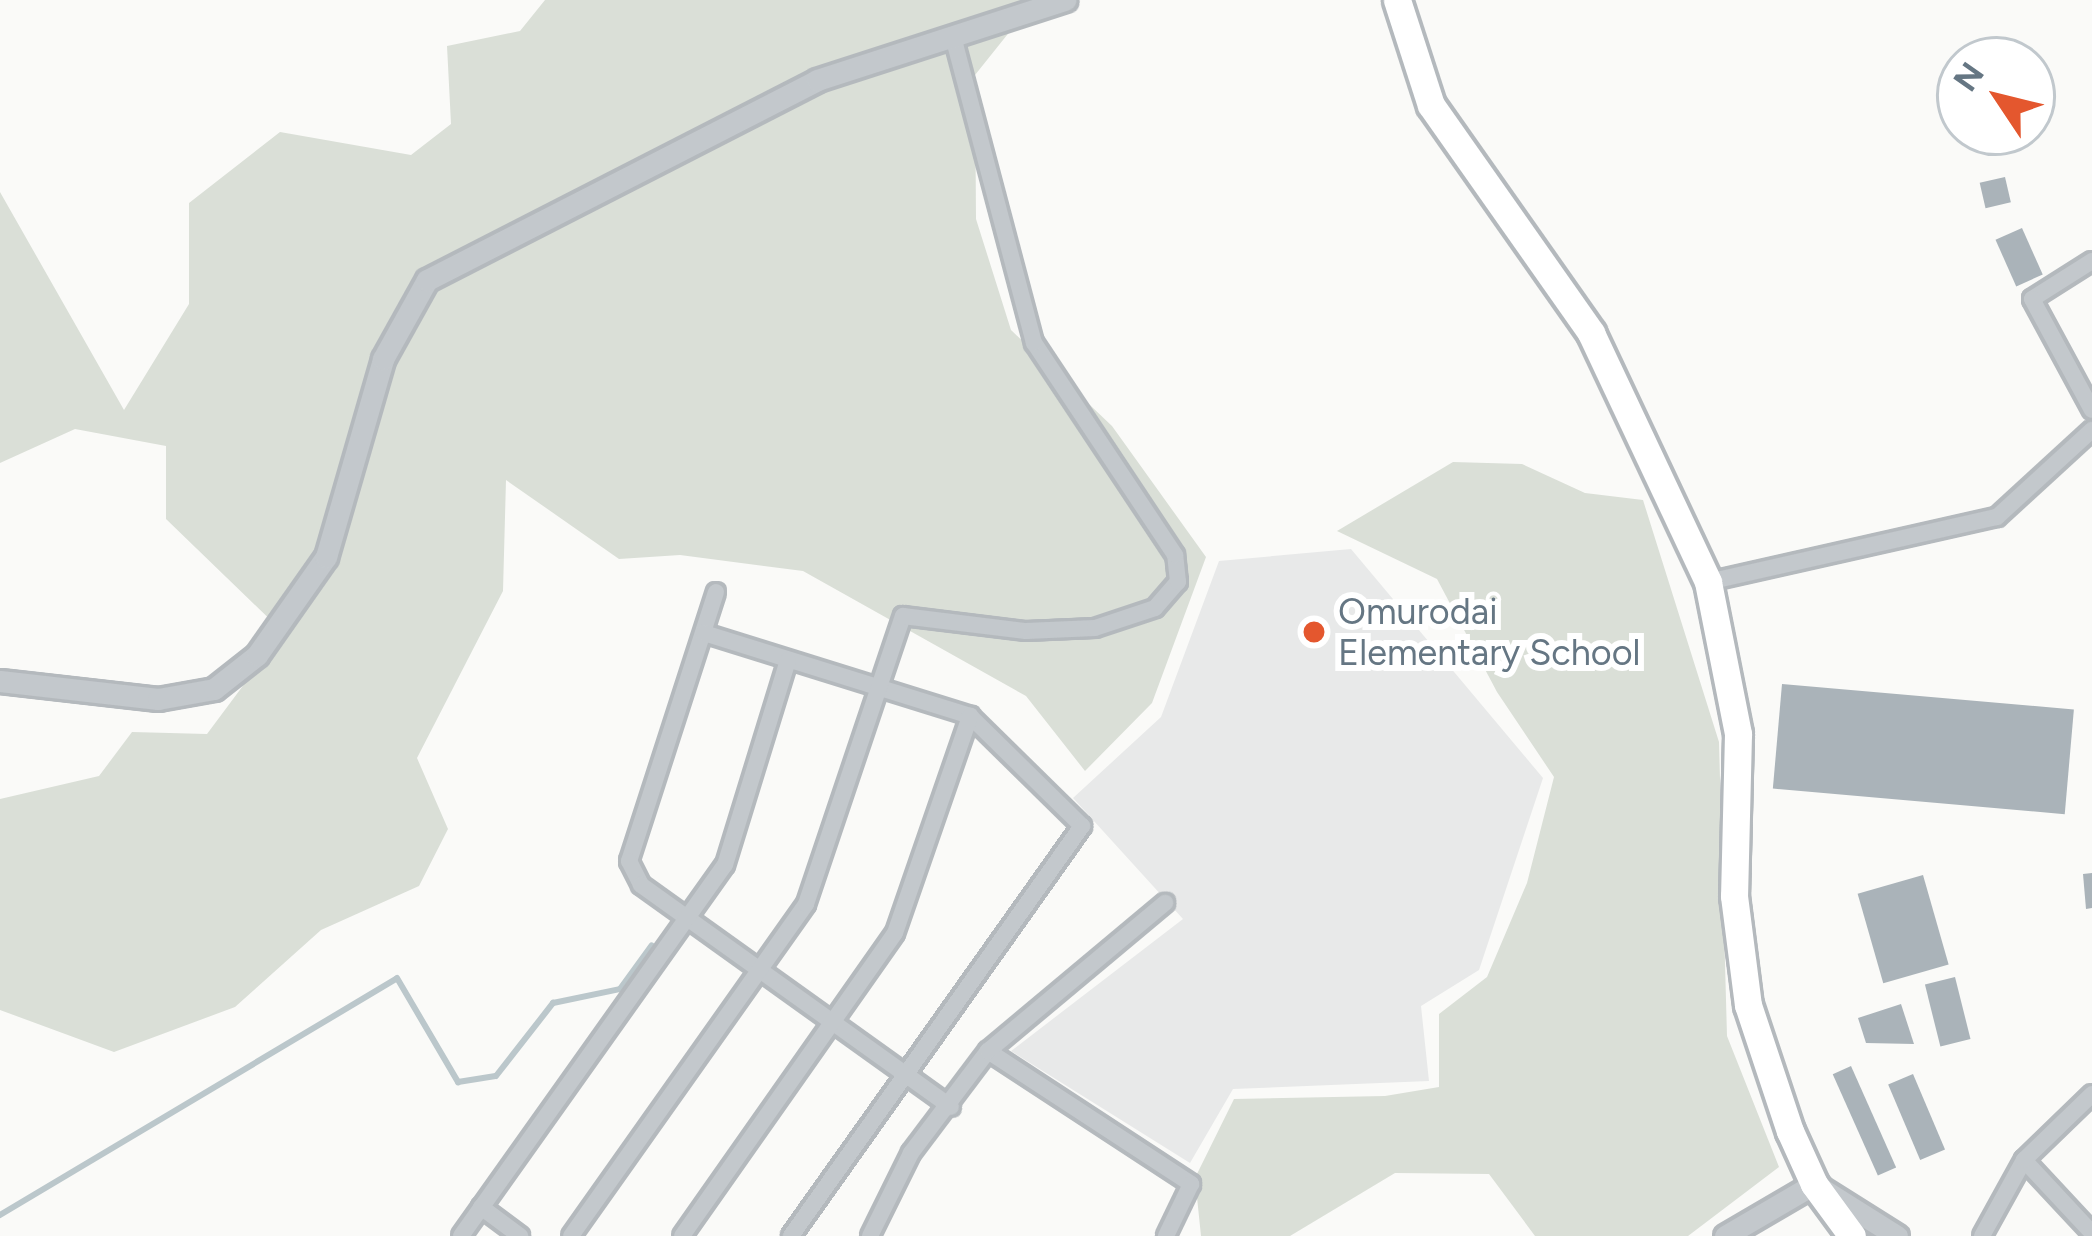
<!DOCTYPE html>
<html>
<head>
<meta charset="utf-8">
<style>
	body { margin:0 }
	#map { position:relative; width:2092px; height:1236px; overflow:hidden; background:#fafaf8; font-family:Figtree,sans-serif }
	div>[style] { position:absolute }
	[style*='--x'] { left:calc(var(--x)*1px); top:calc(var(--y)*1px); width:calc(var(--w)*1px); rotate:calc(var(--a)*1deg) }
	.built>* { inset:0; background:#e8e9e9 }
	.green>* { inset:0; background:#dadfd7 }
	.stream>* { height:6px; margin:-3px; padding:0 3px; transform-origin:3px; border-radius:3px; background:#bbc7cb }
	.building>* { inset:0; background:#aab3b9; transform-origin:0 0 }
	.roads { filter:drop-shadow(3px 0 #b4b9bd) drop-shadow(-3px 0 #b4b9bd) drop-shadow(0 3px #b4b9bd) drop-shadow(0 -3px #b4b9bd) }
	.minor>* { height:16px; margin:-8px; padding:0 8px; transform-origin:8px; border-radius:8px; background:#c3c8cc }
	.tertiary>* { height:21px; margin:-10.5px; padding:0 10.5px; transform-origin:10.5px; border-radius:10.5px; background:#c3c8cc }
	.trunk>* { height:27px; margin:-13.5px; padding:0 13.5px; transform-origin:13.5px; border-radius:13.5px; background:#fff }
	.dots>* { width:33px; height:33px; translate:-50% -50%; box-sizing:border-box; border:6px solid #fff; border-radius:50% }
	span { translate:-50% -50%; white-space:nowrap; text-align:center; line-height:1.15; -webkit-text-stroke:12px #fff; paint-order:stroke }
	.poi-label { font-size:36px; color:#657683 }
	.left { translate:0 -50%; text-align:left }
	.north { position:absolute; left:1936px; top:36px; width:120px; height:120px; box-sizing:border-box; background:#fff; border:3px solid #c1c8cd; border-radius:50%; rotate:305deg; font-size:33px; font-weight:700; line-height:48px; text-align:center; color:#657683 }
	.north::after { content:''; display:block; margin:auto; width:42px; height:54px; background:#e4572e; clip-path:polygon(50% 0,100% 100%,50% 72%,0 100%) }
</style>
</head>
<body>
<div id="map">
	<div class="built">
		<i style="clip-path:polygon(1351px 549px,1543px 778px,1479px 970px,1421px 1006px,1429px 1081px,1233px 1089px,1190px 1163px,1011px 1051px,1183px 919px,1073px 798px,1161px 717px,1219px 561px)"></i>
	</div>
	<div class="green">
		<i style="clip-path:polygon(545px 0,1035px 0,975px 75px,976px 219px,1011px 330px,1112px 426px,1206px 557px,1152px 703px,1085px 771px,1026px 696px,803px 571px,680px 555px,619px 559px,506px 480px,503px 591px,417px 758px,448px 829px,419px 886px,321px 930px,235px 1007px,114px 1052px,0 1010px,0 799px,99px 776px,132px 732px,207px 734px,283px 632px,166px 519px,166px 446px,75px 429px,0 463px,0 192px,124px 410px,189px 304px,189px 203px,280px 132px,411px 155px,451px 124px,447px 46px,520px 31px)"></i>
		<i style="clip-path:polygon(1453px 462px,1522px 464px,1585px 493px,1643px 500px,1719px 742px,1727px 1036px,1779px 1167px,1688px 1236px,1535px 1236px,1489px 1174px,1395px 1173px,1290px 1236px,1201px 1236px,1195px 1178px,1234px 1099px,1385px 1096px,1439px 1087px,1439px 1014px,1487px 977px,1527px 883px,1554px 777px,1497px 692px,1437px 579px,1337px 531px)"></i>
	</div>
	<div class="stream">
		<i style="--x:0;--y:1215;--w:462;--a:-30.8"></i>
		<i style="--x:397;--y:978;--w:121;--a:59.6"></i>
		<i style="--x:458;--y:1082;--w:38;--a:-9"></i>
		<i style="--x:496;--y:1076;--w:93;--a:-52"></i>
		<i style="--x:553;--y:1003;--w:68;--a:-11.8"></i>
		<i style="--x:620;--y:989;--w:54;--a:-54"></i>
	</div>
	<div class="building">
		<i style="left:2005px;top:177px;width:26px;height:26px;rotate:77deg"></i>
		<i style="left:2022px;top:228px;width:51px;height:29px;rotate:66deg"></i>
		<i style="left:1782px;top:684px;width:293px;height:105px;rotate:5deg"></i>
		<i style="clip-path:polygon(2092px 873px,2092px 908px,2086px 909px,2083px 874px)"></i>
		<i style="left:1923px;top:875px;width:93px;height:68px;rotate:74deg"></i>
		<i style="left:1955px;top:977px;width:64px;height:31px;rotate:76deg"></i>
		<i style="clip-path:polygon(1901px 1004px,1914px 1044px,1866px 1043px,1858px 1018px)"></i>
		<i style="left:1851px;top:1066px;width:111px;height:20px;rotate:66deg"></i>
		<i style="left:1913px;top:1074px;width:82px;height:27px;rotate:67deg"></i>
	</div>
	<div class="roads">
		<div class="minor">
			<i style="--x:2092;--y:261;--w:71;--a:147.7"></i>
			<i style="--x:2032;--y:299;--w:126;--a:61.6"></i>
			<i style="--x:1708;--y:582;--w:296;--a:-12.7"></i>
			<i style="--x:1997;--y:517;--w:129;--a:-42.5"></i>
			<i style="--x:716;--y:592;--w:283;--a:107.9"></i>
			<i style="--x:629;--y:861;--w:27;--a:63"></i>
			<i style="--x:641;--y:885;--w:381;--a:35.6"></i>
			<i style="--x:704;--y:633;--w:279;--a:17.3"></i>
			<i style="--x:970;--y:716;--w:157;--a:44.5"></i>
			<i style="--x:1082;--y:826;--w:503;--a:125.37"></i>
			<i style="--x:988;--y:1051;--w:243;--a:33.2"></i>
			<i style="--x:1191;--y:1184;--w:58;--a:115.7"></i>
			<i style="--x:2024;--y:1160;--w:100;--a:47"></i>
			<i style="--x:481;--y:1207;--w:49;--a:36.6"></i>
			<i style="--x:461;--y:1236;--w:455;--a:-54.6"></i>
			<i style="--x:725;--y:865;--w:214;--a:-72.9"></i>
			<i style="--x:571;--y:1236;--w:407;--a:-54.7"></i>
			<i style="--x:806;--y:904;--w:304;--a:-71.4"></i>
			<i style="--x:903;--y:616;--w:124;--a:7"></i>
			<i style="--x:1026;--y:631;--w:69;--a:-2.5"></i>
			<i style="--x:1095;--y:628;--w:63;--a:-18.4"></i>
			<i style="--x:1155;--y:608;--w:35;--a:-49"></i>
			<i style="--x:1178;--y:582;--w:27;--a:-96"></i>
			<i style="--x:1175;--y:555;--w:255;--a:-123.6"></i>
			<i style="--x:1034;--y:343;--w:318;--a:-104.8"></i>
			<i style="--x:682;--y:1236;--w:370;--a:-54.9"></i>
			<i style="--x:895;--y:933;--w:230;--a:-70.9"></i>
			<i style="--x:870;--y:1236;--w:93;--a:-63.7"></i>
			<i style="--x:911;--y:1153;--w:128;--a:-53"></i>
			<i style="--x:988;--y:1051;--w:231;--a:-39.9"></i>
			<i style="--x:1982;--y:1236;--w:87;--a:-61.1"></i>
			<i style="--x:2024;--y:1160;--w:95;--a:-44.1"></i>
		</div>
		<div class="tertiary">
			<i style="--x:0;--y:681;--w:159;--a:6.5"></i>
			<i style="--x:158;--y:699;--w:57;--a:-10.1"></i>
			<i style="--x:214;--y:689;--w:55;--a:-38.3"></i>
			<i style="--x:257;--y:655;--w:120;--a:-54.9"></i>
			<i style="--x:326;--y:557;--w:206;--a:-73.9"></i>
			<i style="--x:383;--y:359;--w:90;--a:-60.9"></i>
			<i style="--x:427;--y:280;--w:438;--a:-27.1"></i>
			<i style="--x:817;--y:80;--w:261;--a:-17.9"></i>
			<i style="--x:1725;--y:1236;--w:103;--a:-30.3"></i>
			<i style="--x:1814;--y:1184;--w:98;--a:32.1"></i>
		</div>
		<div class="trunk">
			<i style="--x:1397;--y:0;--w:110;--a:72.1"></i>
			<i style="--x:1431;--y:105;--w:279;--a:54.9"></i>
			<i style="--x:1591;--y:333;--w:275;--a:64.8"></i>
			<i style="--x:1708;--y:582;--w:155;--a:78.8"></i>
			<i style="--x:1738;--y:734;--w:162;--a:91.4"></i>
			<i style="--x:1734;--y:896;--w:110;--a:82.7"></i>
			<i style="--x:1748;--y:1005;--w:133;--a:71.6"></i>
			<i style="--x:1790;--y:1131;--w:58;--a:65.6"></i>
			<i style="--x:1814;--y:1184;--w:64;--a:53.8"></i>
		</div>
	</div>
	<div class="dots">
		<i style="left:1314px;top:632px;background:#e4572e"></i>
	</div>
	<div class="poi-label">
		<span class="left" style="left:1338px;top:632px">Omurodai<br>Elementary School</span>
	</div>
	<div class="north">N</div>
</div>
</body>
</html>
